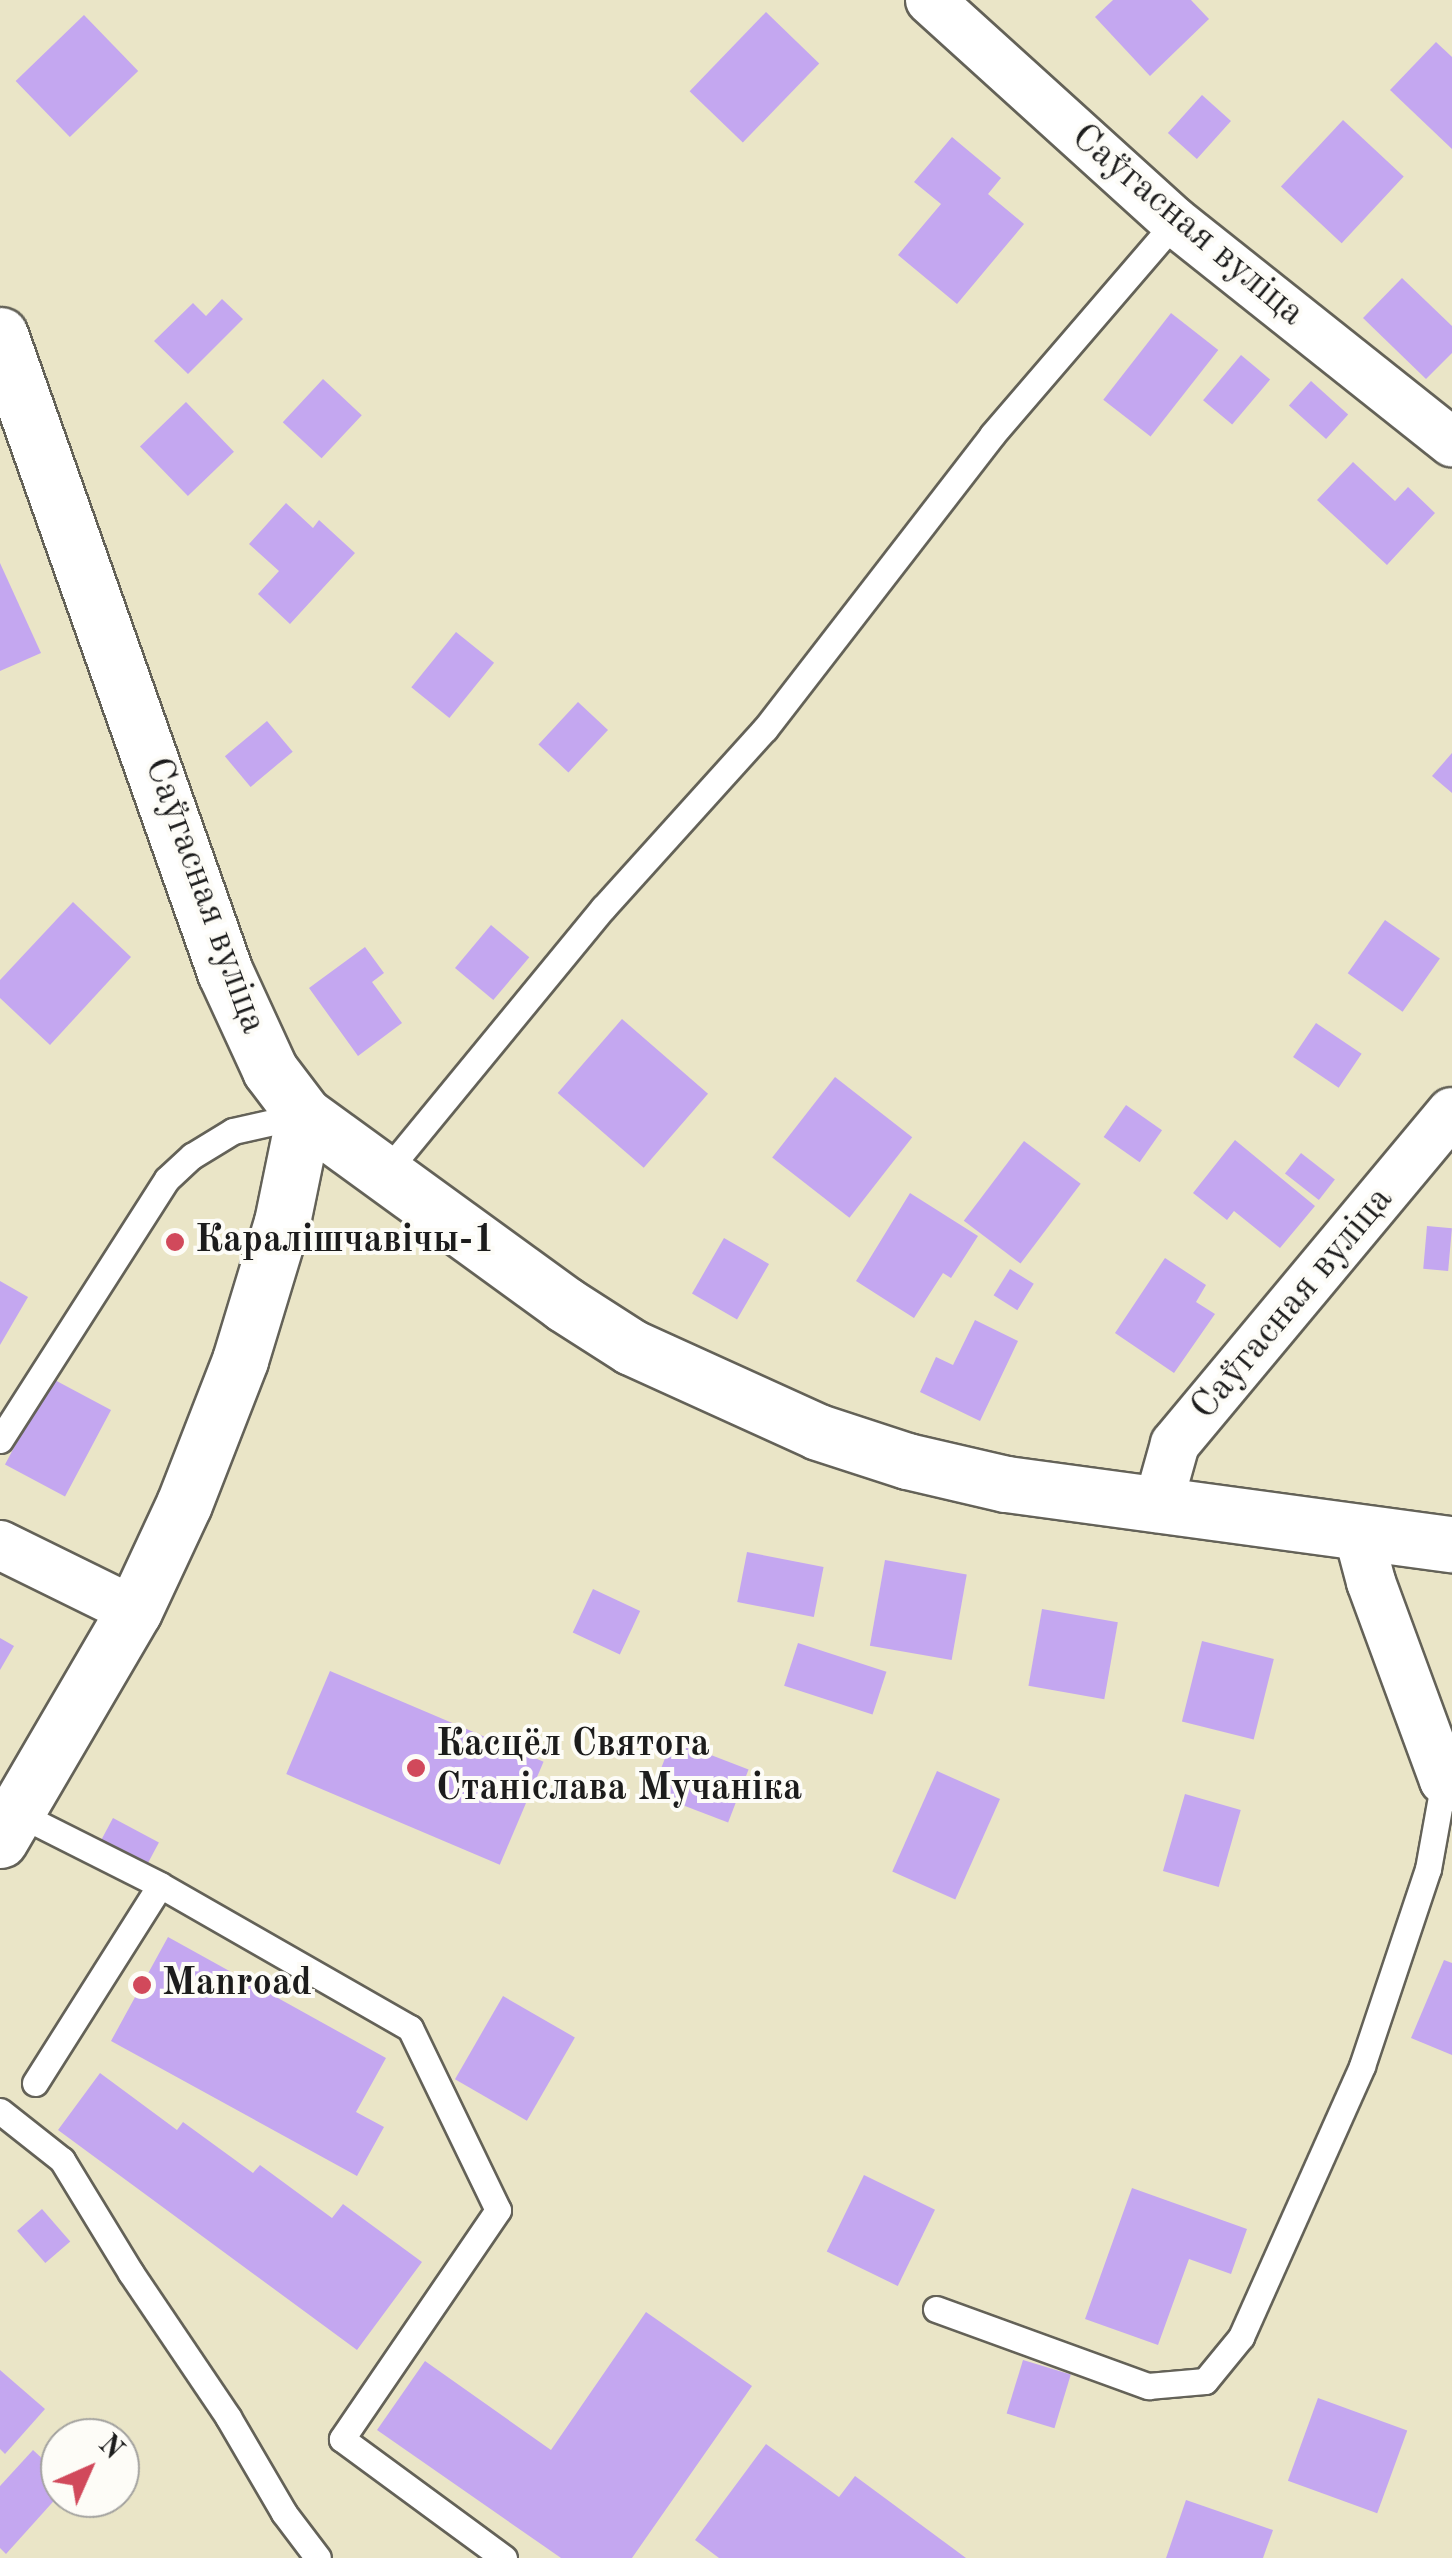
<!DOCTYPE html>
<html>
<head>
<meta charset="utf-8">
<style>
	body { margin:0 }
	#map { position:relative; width:1452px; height:2558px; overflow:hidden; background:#eae5c7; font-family:"Old Standard TT",serif }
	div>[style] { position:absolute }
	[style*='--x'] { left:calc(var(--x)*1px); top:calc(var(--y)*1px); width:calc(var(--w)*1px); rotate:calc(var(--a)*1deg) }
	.building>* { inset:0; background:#c4a7f0; transform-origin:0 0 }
	.roads { filter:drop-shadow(2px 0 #646258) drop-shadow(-2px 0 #646258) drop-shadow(0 2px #646258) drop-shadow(0 -2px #646258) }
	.service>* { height:25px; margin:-12.5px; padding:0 12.5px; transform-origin:12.5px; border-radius:12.5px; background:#fff }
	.minor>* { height:48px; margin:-24px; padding:0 24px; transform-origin:24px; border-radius:24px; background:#fff }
	.tertiary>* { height:55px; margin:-27.5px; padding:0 27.5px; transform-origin:27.5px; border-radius:27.5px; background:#fff }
	.secondary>* { height:55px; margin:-27.5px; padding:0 27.5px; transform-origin:27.5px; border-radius:27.5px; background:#fff }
	.dots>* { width:28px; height:28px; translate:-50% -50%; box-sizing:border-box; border:5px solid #fdfcf7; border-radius:50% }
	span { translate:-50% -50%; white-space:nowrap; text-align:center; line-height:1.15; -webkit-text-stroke:8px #fdfcf7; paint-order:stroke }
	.street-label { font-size:38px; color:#1c1c1c }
	.poi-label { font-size:38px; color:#1c1c1c; font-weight:700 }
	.left { translate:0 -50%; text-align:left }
	.north { position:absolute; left:40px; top:2418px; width:100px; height:100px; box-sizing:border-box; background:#fdfcf7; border:2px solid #a3a29f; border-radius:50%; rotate:45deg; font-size:28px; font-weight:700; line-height:40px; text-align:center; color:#1c1c1c }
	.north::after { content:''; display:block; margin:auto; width:35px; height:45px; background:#d1495b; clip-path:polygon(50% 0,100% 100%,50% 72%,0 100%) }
</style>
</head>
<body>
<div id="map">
	<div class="building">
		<i style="clip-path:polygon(1113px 0,1191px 0,1209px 19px,1150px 76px,1095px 17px)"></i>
		<i style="left:766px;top:12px;width:74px;height:110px;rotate:44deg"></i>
		<i style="left:84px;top:15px;width:78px;height:95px;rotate:46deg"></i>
		<i style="clip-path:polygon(1436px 42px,1452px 57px,1452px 149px,1390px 90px)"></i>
		<i style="left:1202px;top:95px;width:39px;height:51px;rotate:42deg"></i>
		<i style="left:1343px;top:120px;width:83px;height:91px;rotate:43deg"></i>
		<i style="clip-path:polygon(952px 137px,1001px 178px,988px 194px,1024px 224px,957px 304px,898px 255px,941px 204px,914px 182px)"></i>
		<i style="clip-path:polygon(1402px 278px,1452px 326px,1452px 353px,1426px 379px,1363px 318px)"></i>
		<i style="clip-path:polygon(222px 299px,243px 319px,188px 374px,154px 341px,193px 303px,206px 316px)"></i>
		<i style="left:1171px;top:313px;width:60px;height:110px;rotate:38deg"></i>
		<i style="left:1241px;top:355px;width:38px;height:59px;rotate:40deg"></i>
		<i style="left:323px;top:379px;width:53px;height:59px;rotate:43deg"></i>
		<i style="left:1311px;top:381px;width:50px;height:33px;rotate:42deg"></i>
		<i style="left:186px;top:402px;width:69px;height:64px;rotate:46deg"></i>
		<i style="clip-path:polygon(1353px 462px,1395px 501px,1408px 487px,1435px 513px,1387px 565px,1317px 500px)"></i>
		<i style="clip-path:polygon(286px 503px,313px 528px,319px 520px,355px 553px,290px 624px,258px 594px,279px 571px,249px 544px)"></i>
		<i style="clip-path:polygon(0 563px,41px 653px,0 671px)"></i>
		<i style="left:456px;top:632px;width:49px;height:71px;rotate:39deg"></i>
		<i style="left:578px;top:702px;width:41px;height:58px;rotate:43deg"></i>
		<i style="left:267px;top:721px;width:40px;height:55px;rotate:50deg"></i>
		<i style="clip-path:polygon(1452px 753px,1452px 793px,1432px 776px)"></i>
		<i style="clip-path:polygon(73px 902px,131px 957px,50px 1045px,0 998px,0 980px)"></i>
		<i style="left:1385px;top:920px;width:67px;height:65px;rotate:35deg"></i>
		<i style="left:491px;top:925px;width:50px;height:56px;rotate:40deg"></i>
		<i style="clip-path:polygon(365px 947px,384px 973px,372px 982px,402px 1023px,358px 1056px,309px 988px)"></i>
		<i style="left:622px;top:1019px;width:114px;height:98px;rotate:41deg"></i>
		<i style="left:1316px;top:1023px;width:55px;height:41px;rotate:34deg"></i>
		<i style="left:835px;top:1077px;width:98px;height:102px;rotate:38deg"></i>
		<i style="left:1126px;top:1105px;width:44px;height:39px;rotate:35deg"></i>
		<i style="clip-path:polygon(1235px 1140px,1315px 1206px,1280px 1248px,1234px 1211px,1227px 1220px,1193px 1193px)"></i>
		<i style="left:1024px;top:1141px;width:71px;height:100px;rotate:37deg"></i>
		<i style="left:1301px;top:1153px;width:43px;height:26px;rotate:38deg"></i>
		<i style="clip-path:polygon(910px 1193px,978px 1236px,951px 1278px,943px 1273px,914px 1318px,856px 1281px)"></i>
		<i style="left:1427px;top:1226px;width:25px;height:43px;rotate:5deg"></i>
		<i style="left:724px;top:1238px;width:52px;height:64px;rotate:30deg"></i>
		<i style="clip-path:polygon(1165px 1258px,1206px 1285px,1196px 1302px,1215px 1314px,1174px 1373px,1115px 1333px)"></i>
		<i style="left:1010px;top:1269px;width:28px;height:31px;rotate:32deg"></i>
		<i style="clip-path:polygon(0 1281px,28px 1297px,0 1345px)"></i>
		<i style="clip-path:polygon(975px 1320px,1018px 1341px,980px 1421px,920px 1392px,936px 1357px,953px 1365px)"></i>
		<i style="left:51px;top:1378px;width:68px;height:98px;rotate:28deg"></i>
		<i style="left:747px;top:1552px;width:78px;height:51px;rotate:11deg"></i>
		<i style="left:885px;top:1560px;width:83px;height:87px;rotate:10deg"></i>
		<i style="left:593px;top:1589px;width:52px;height:48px;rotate:25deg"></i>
		<i style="left:1042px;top:1609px;width:77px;height:78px;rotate:10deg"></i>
		<i style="clip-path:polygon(0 1638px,14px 1646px,0 1670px)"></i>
		<i style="left:1202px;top:1641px;width:74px;height:83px;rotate:14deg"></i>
		<i style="left:798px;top:1643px;width:93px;height:45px;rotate:18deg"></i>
		<i style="left:330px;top:1671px;width:232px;height:112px;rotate:23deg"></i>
		<i style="left:672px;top:1740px;width:82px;height:57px;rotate:21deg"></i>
		<i style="left:937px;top:1771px;width:69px;height:110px;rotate:24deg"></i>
		<i style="left:1185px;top:1794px;width:58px;height:80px;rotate:16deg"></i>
		<i style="left:113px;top:1818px;width:52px;height:27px;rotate:28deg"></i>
		<i style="clip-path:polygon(168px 1937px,386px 2058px,356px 2112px,384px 2127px,357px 2176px,111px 2041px)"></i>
		<i style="clip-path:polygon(1444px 1960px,1452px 1963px,1452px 2055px,1411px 2038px)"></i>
		<i style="left:503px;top:1996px;width:83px;height:96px;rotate:30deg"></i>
		<i style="clip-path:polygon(100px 2073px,177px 2130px,183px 2122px,253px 2173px,260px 2165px,332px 2218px,343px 2204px,422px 2262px,357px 2350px,58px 2130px)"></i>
		<i style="left:864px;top:2175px;width:79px;height:85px;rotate:26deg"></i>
		<i style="clip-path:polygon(1132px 2188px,1247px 2229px,1231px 2274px,1189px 2259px,1158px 2345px,1085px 2319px)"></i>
		<i style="left:42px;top:2209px;width:43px;height:33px;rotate:49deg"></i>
		<i style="clip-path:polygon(646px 2312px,752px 2386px,632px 2558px,561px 2558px,377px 2430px,425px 2361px,551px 2450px)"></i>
		<i style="left:1023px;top:2360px;width:50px;height:56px;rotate:17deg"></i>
		<i style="clip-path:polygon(0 2370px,45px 2409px,5px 2454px,0 2449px)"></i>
		<i style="left:1318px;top:2398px;width:95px;height:88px;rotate:20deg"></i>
		<i style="clip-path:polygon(766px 2444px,839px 2497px,855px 2476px,966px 2558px,719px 2558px,695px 2540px)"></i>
		<i style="clip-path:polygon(33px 2450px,60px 2475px,60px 2494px,6px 2554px,0 2548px,0 2486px)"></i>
		<i style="clip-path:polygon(1186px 2500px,1273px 2530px,1263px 2558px,1166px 2558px)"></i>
	</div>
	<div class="roads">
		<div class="service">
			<i style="--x:386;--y:1172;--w:342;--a:-50.6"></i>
			<i style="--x:603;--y:908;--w:241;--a:-47.9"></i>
			<i style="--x:765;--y:729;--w:371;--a:-52.3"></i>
			<i style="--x:992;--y:435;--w:281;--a:-49.3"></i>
			<i style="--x:0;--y:1440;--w:310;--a:-57.4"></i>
			<i style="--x:167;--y:1179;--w:34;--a:-43"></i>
			<i style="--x:192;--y:1156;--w:48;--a:-31.4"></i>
			<i style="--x:233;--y:1131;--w:73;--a:-12.7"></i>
			<i style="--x:17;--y:1813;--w:160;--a:26.7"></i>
			<i style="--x:160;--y:1885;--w:288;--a:29.8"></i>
			<i style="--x:410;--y:2028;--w:202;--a:64.2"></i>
			<i style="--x:498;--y:2210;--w:277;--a:124.3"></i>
			<i style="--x:342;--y:2439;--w:201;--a:36.3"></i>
			<i style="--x:35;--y:2083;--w:234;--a:-57.7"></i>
			<i style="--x:0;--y:2111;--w:79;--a:38.3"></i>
			<i style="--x:62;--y:2160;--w:132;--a:58.6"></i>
			<i style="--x:131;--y:2273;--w:174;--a:56"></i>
			<i style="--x:228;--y:2417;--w:111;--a:59.7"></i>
			<i style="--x:284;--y:2513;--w:56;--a:52.9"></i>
			<i style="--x:936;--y:2309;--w:226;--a:20"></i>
			<i style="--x:1148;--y:2386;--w:57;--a:-5"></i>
			<i style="--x:1205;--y:2381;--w:57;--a:-50.7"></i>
			<i style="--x:1241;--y:2337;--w:297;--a:-65.9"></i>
			<i style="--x:1362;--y:2066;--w:208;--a:-71.5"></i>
			<i style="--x:1428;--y:1869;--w:90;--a:-79.8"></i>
		</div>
		<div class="minor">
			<i style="--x:930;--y:0;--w:331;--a:42.2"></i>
			<i style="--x:1175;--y:222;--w:354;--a:38.5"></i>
			<i style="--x:1157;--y:1508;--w:66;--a:-74.3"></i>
			<i style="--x:1175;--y:1444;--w:432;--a:-50.2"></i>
			<i style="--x:1358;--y:1533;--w:51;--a:75.1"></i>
			<i style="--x:1371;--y:1582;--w:211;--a:69.8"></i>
			<i style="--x:1444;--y:1780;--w:11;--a:41"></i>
			<i style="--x:0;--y:1545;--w:149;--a:26.2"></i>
		</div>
		<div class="tertiary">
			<i style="--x:0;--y:1840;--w:265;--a:-59.7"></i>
			<i style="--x:134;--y:1611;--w:118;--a:-65"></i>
			<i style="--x:184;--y:1504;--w:155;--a:-68.7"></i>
			<i style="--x:240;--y:1360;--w:144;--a:-73.1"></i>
			<i style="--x:282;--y:1222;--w:109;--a:-78.4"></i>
		</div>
		<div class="secondary">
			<i style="--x:0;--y:335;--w:676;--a:70.55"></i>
			<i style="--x:225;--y:972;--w:108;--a:65.3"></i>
			<i style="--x:270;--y:1070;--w:56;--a:52.9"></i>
			<i style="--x:304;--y:1115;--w:321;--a:36"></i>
			<i style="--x:564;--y:1304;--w:80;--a:32.7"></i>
			<i style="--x:631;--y:1347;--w:205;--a:24.4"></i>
			<i style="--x:818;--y:1432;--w:94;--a:18"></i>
			<i style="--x:907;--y:1461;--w:102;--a:13.1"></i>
			<i style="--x:1006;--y:1484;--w:450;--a:7.7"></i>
		</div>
	</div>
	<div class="dots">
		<i style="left:175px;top:1242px;background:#d1495b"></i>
		<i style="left:416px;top:1768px;background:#d1495b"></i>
		<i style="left:142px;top:1985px;background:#d1495b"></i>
	</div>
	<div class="street-label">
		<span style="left:1187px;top:226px;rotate:40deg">Саўгасная вуліца</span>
		<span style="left:204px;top:896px;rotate:70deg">Саўгасная вуліца</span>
		<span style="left:1293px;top:1304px;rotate:-50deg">Саўгасная вуліца</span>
	</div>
	<div class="poi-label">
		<span class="left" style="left:195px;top:1242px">Каралішчавічы-1</span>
		<span class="left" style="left:436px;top:1768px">Касцёл Святога<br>Станіслава Мучаніка</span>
		<span class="left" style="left:162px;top:1985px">Manroad</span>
	</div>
	<div class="north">N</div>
</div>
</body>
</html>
